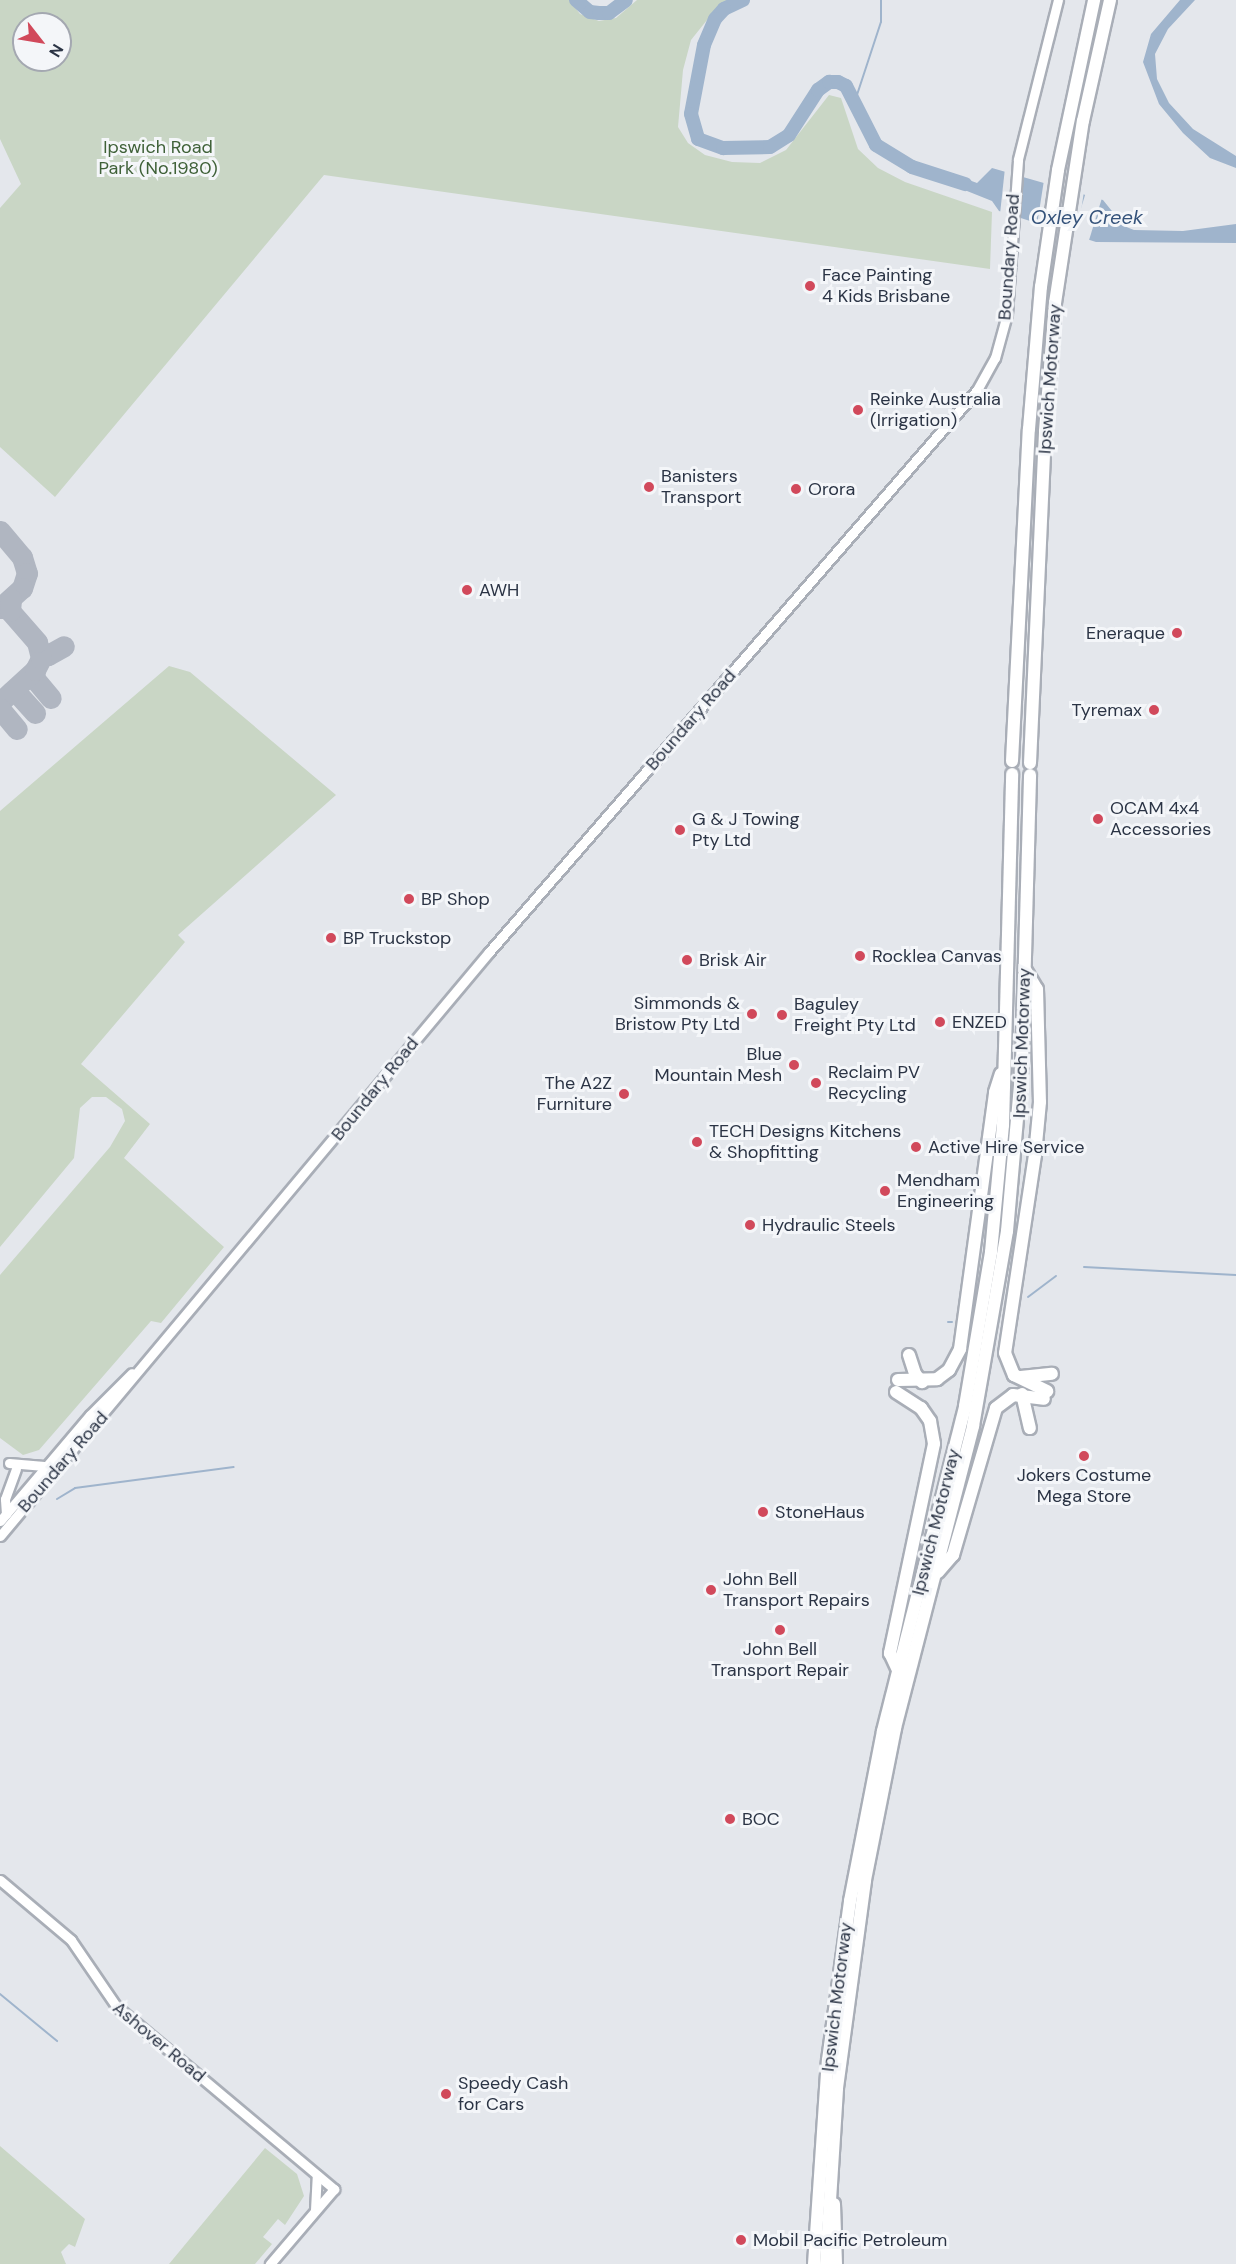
<!DOCTYPE html>
<html>
<head>
<meta charset="utf-8">
<style>
	body { margin:0 }
	#map { position:relative; width:1236px; height:2264px; overflow:hidden; background:#e4e7ec; font-family:"DM Sans",sans-serif }
	div>[style] { position:absolute }
	[style*='--x'] { left:calc(var(--x)*1px); top:calc(var(--y)*1px); width:calc(var(--w)*1px); rotate:calc(var(--a)*1deg) }
	.green>* { inset:0; background:#c9d6c5 }
	.water>* { inset:0; background:#9fb4cc }
	.pier>* { inset:0; background:#e4e7ec; transform-origin:0 0 }
	.stream>* { height:2px; margin:-1px; padding:0 1px; transform-origin:1px; border-radius:1px; background:#9fb4cc }
	.river>* { height:14px; margin:-7px; padding:0 7px; transform-origin:7px; border-radius:7px; background:#9fb4cc }
	.taxiway>* { height:21px; margin:-10.5px; padding:0 10.5px; transform-origin:10.5px; border-radius:10.5px; background:#b0b6c1 }
	.roads { filter:drop-shadow(2px 0 #a9aeb7) drop-shadow(-2px 0 #a9aeb7) drop-shadow(0 2px #a9aeb7) drop-shadow(0 -2px #a9aeb7) }
	.secondary>* { height:9px; margin:-4.5px; padding:0 4.5px; transform-origin:4.5px; border-radius:4.5px; background:#fff }
	.trunk>* { height:12px; margin:-6px; padding:0 6px; transform-origin:6px; border-radius:6px; background:#fff }
	.motorway>* { height:12px; margin:-6px; padding:0 6px; transform-origin:6px; border-radius:6px; background:#fff }
	.dots>* { width:16px; height:16px; translate:-50% -50%; box-sizing:border-box; border:3px solid #f4f6f9; border-radius:50% }
	span { translate:-50% -50%; white-space:nowrap; text-align:center; line-height:1.15; -webkit-text-stroke:6px #f4f6f9; paint-order:stroke }
	.park-label { font-size:18px; color:#3f6138 }
	.street-label { font-size:18px; color:#2b3445 }
	.poi-label { font-size:18px; color:#2b3445 }
	.left { translate:0 -50%; text-align:left }
	.right { translate:-100% -50%; text-align:right }
	.water-label { font-size:20px; color:#34527a; font-style:italic }
	.north { position:absolute; left:12px; top:12px; width:60px; height:60px; box-sizing:border-box; background:#f4f6f9; border:2px solid #a4a8b1; border-radius:50%; rotate:121deg; font-size:16px; font-weight:700; line-height:24px; text-align:center; color:#2b3445 }
	.north::after { content:''; display:block; margin:auto; width:21px; height:27px; background:#d1495b; clip-path:polygon(50% 0,100% 100%,50% 72%,0 100%) }
</style>
</head>
<body>
<div id="map">
	<div class="green">
		<i style="clip-path:polygon(evenodd,0 0,569px 0,580px 14px,599px 21px,616px 18px,637px 0,728px 0,715px 10px,691px 40px,683px 70px,678px 127px,688px 143px,705px 155px,732px 162px,760px 163px,786px 150px,829px 95px,841px 98px,858px 149px,878px 168px,905px 182px,992px 212px,990px 269px,324px 175px,55px 497px,0 447px,0 208px,21px 184px,0 139px,0 0,24px 24px,60px 24px,60px 60px,24px 60px,24px 24px)"></i>
		<i style="clip-path:polygon(169px 666px,190px 672px,336px 795px,178px 935px,185px 942px,81px 1064px,150px 1124px,124px 1158px,224px 1247px,161px 1323px,151px 1321px,39px 1450px,23px 1455px,0 1438px,0 1275px,110px 1147px,125px 1121px,122px 1109px,106px 1097px,92px 1097px,80px 1108px,74px 1158px,0 1247px,0 811px)"></i>
		<i style="clip-path:polygon(0 2146px,85px 2219px,75px 2247px,69px 2244px,61px 2252px,66px 2264px,0 2264px)"></i>
		<i style="clip-path:polygon(265px 2148px,297px 2174px,304px 2196px,285px 2225px,278px 2219px,263px 2237px,272px 2244px,255px 2264px,169px 2264px)"></i>
	</div>
	<div class="water">
		<i style="clip-path:polygon(1180px 0,1195px 0,1168px 29px,1155px 54px,1157px 79px,1169px 103px,1193px 129px,1236px 156px,1236px 168px,1210px 158px,1183px 133px,1159px 104px,1143px 62px,1151px 34px)"></i>
		<i style="clip-path:polygon(992px 168px,1103px 200px,1124px 226px,1134px 230px,1183px 231px,1236px 224px,1236px 243px,1096px 242px,999px 211px,992px 201px,947px 183px,950px 173px,977px 183px)"></i>
	</div>
	<div class="pier">
		<i style="clip-path:polygon(1005px 168px,1022px 173px,1018px 218px,1000px 214px)"></i>
		<i style="clip-path:polygon(1044px 180px,1084px 191px,1077px 239px,1037px 225px)"></i>
		<i style="left:1086px;top:192px;width:17px;height:49px;rotate:17deg"></i>
	</div>
	<div class="stream">
		<i style="--x:854;--y:104;--w:86;--a:-71.8"></i>
		<i style="--x:881;--y:22;--w:22;--a:-90"></i>
		<i style="--x:1084;--y:1267;--w:152;--a:3"></i>
		<i style="--x:1028;--y:1297;--w:35;--a:-37"></i>
		<i style="--x:948;--y:1322;--w:4;--a:0"></i>
		<i style="--x:57;--y:1499;--w:21;--a:-31"></i>
		<i style="--x:75;--y:1488;--w:160;--a:-7.5"></i>
		<i style="--x:0;--y:1994;--w:74;--a:39.5"></i>
	</div>
	<div class="river">
		<i style="--x:576;--y:0;--w:18;--a:41"></i>
		<i style="--x:590;--y:12;--w:9;--a:6"></i>
		<i style="--x:599;--y:13;--w:10;--a:0"></i>
		<i style="--x:609;--y:13;--w:21;--a:-37"></i>
		<i style="--x:743;--y:0;--w:21;--a:155"></i>
		<i style="--x:724;--y:9;--w:13;--a:132"></i>
		<i style="--x:715;--y:19;--w:28;--a:113"></i>
		<i style="--x:704;--y:45;--w:70;--a:100.7"></i>
		<i style="--x:691;--y:114;--w:26;--a:74"></i>
		<i style="--x:698;--y:139;--w:27;--a:20"></i>
		<i style="--x:723;--y:148;--w:47;--a:-1.2"></i>
		<i style="--x:770;--y:147;--w:22;--a:-32"></i>
		<i style="--x:789;--y:135;--w:54;--a:-57.2"></i>
		<i style="--x:818;--y:90;--w:14;--a:-36"></i>
		<i style="--x:829;--y:82;--w:9;--a:0"></i>
		<i style="--x:838;--y:82;--w:9;--a:27"></i>
		<i style="--x:846;--y:86;--w:66;--a:63"></i>
		<i style="--x:876;--y:145;--w:42;--a:31.4"></i>
		<i style="--x:912;--y:167;--w:56;--a:17.8"></i>
	</div>
	<div class="taxiway">
		<i style="--x:0;--y:531;--w:34;--a:50"></i>
		<i style="--x:22;--y:557;--w:17;--a:73"></i>
		<i style="--x:27;--y:573;--w:16;--a:108"></i>
		<i style="--x:22;--y:588;--w:30;--a:138"></i>
		<i style="--x:41;--y:651;--w:8;--a:30"></i>
		<i style="--x:48;--y:655;--w:18;--a:-29"></i>
		<i style="--x:35;--y:670;--w:8;--a:97"></i>
		<i style="--x:34;--y:678;--w:26;--a:50"></i>
		<i style="--x:11;--y:692;--w:6;--a:9"></i>
		<i style="--x:17;--y:693;--w:27;--a:48"></i>
		<i style="--x:0;--y:702;--w:47;--a:-42.4"></i>
		<i style="--x:35;--y:670;--w:13;--a:-63"></i>
		<i style="--x:41;--y:658;--w:16;--a:-104"></i>
		<i style="--x:37;--y:642;--w:41;--a:-131.1"></i>
		<i style="--x:10;--y:611;--w:12;--a:-85"></i>
		<i style="--x:0;--y:709;--w:26;--a:50"></i>
	</div>
	<div class="roads">
		<div class="secondary">
			<i style="--x:9;--y:1463;--w:38;--a:5"></i>
			<i style="--x:6;--y:1514;--w:15;--a:-94"></i>
			<i style="--x:5;--y:1499;--w:32;--a:-70"></i>
			<i style="--x:0;--y:1521;--w:139;--a:-49.7"></i>
			<i style="--x:90;--y:1415;--w:59;--a:-45"></i>
			<i style="--x:0;--y:1536;--w:762;--a:-50.06"></i>
			<i style="--x:489;--y:952;--w:744;--a:-49.03"></i>
			<i style="--x:977;--y:390;--w:37;--a:-61"></i>
			<i style="--x:995;--y:358;--w:46;--a:-74.7"></i>
			<i style="--x:1007;--y:314;--w:155;--a:-85.9"></i>
			<i style="--x:1018;--y:159;--w:164;--a:-75.9"></i>
			<i style="--x:0;--y:1880;--w:93;--a:40.2"></i>
			<i style="--x:71;--y:1940;--w:80;--a:55.7"></i>
			<i style="--x:116;--y:2006;--w:285;--a:40"></i>
			<i style="--x:334;--y:2189;--w:99;--a:130.5"></i>
			<i style="--x:315;--y:2210;--w:35;--a:-87"></i>
		</div>
		<div class="trunk">
			<i style="--x:834;--y:2204;--w:60;--a:88.1"></i>
		</div>
		<div class="motorway">
			<i style="--x:1012;--y:761;--w:332;--a:-87.1"></i>
			<i style="--x:1029;--y:429;--w:143;--a:-85.2"></i>
			<i style="--x:1041;--y:287;--w:118;--a:-81.7"></i>
			<i style="--x:1058;--y:170;--w:174;--a:-78"></i>
			<i style="--x:1030;--y:763;--w:332;--a:-87.4"></i>
			<i style="--x:1045;--y:431;--w:128;--a:-85.5"></i>
			<i style="--x:1055;--y:303;--w:184;--a:-81.3"></i>
			<i style="--x:1083;--y:121;--w:124;--a:-77.4"></i>
			<i style="--x:1026;--y:971;--w:21;--a:59"></i>
			<i style="--x:1037;--y:989;--w:113;--a:88.5"></i>
			<i style="--x:1040;--y:1102;--w:53;--a:95.4"></i>
			<i style="--x:1035;--y:1155;--w:200;--a:98.6"></i>
			<i style="--x:1005;--y:1353;--w:24;--a:68"></i>
			<i style="--x:1014;--y:1375;--w:37;--a:26"></i>
			<i style="--x:909;--y:1355;--w:20;--a:72"></i>
			<i style="--x:915;--y:1374;--w:11;--a:49"></i>
			<i style="--x:1021;--y:1377;--w:31;--a:-6"></i>
			<i style="--x:898;--y:1380;--w:39;--a:-1"></i>
			<i style="--x:937;--y:1379;--w:15;--a:-37"></i>
			<i style="--x:949;--y:1370;--w:24;--a:-62"></i>
			<i style="--x:960;--y:1349;--w:259;--a:-82.2"></i>
			<i style="--x:995;--y:1092;--w:19;--a:-72"></i>
			<i style="--x:896;--y:1392;--w:30;--a:33"></i>
			<i style="--x:921;--y:1408;--w:16;--a:55"></i>
			<i style="--x:930;--y:1421;--w:23;--a:80"></i>
			<i style="--x:934;--y:1444;--w:214;--a:101.9"></i>
			<i style="--x:890;--y:1653;--w:19;--a:65"></i>
			<i style="--x:1022;--y:1394;--w:35;--a:77"></i>
			<i style="--x:938;--y:1572;--w:23;--a:-49"></i>
			<i style="--x:953;--y:1555;--w:153;--a:-73.7"></i>
			<i style="--x:996;--y:1408;--w:21;--a:-37"></i>
			<i style="--x:1013;--y:1395;--w:31;--a:7"></i>
			<i style="--x:814;--y:2264;--w:204;--a:-86.1"></i>
			<i style="--x:828;--y:2060;--w:161;--a:-82.1"></i>
			<i style="--x:850;--y:1901;--w:173;--a:-79"></i>
			<i style="--x:883;--y:1731;--w:335;--a:-75.8"></i>
			<i style="--x:965;--y:1406;--w:156;--a:-80.4"></i>
			<i style="--x:991;--y:1252;--w:128;--a:-84.6"></i>
			<i style="--x:1003;--y:1125;--w:351;--a:-88.5"></i>
			<i style="--x:826;--y:2264;--w:176;--a:-86.4"></i>
			<i style="--x:837;--y:2088;--w:210;--a:-82.3"></i>
			<i style="--x:865;--y:1880;--w:155;--a:-78.8"></i>
			<i style="--x:895;--y:1728;--w:312;--a:-75.5"></i>
			<i style="--x:973;--y:1426;--w:198;--a:-80.1"></i>
			<i style="--x:1007;--y:1231;--w:168;--a:-84.9"></i>
			<i style="--x:1022;--y:1064;--w:289;--a:-88.4"></i>
		</div>
	</div>
	<div class="dots">
		<i style="left:810px;top:286px;background:#d1495b"></i>
		<i style="left:858px;top:410px;background:#d1495b"></i>
		<i style="left:649px;top:487px;background:#d1495b"></i>
		<i style="left:796px;top:489px;background:#d1495b"></i>
		<i style="left:467px;top:590px;background:#d1495b"></i>
		<i style="left:1177px;top:633px;background:#d1495b"></i>
		<i style="left:1154px;top:710px;background:#d1495b"></i>
		<i style="left:1098px;top:819px;background:#d1495b"></i>
		<i style="left:680px;top:830px;background:#d1495b"></i>
		<i style="left:409px;top:899px;background:#d1495b"></i>
		<i style="left:331px;top:938px;background:#d1495b"></i>
		<i style="left:860px;top:956px;background:#d1495b"></i>
		<i style="left:687px;top:960px;background:#d1495b"></i>
		<i style="left:752px;top:1014px;background:#d1495b"></i>
		<i style="left:782px;top:1015px;background:#d1495b"></i>
		<i style="left:940px;top:1022px;background:#d1495b"></i>
		<i style="left:794px;top:1065px;background:#d1495b"></i>
		<i style="left:816px;top:1083px;background:#d1495b"></i>
		<i style="left:624px;top:1094px;background:#d1495b"></i>
		<i style="left:697px;top:1142px;background:#d1495b"></i>
		<i style="left:916px;top:1147px;background:#d1495b"></i>
		<i style="left:885px;top:1191px;background:#d1495b"></i>
		<i style="left:750px;top:1225px;background:#d1495b"></i>
		<i style="left:1084px;top:1456px;background:#d1495b"></i>
		<i style="left:763px;top:1512px;background:#d1495b"></i>
		<i style="left:711px;top:1590px;background:#d1495b"></i>
		<i style="left:780px;top:1630px;background:#d1495b"></i>
		<i style="left:730px;top:1819px;background:#d1495b"></i>
		<i style="left:446px;top:2094px;background:#d1495b"></i>
		<i style="left:741px;top:2240px;background:#d1495b"></i>
	</div>
	<div class="park-label">
		<span style="left:158px;top:158px">Ipswich Road<br>Park (No.1980)</span>
	</div>
	<div class="street-label">
		<span style="left:1009px;top:257px;rotate:-86deg">Boundary Road</span>
		<span style="left:1050px;top:379px;rotate:-86deg">Ipswich Motorway</span>
		<span style="left:691px;top:720px;rotate:-49deg">Boundary Road</span>
		<span style="left:1022px;top:1043px;rotate:-88deg">Ipswich Motorway</span>
		<span style="left:375px;top:1089px;rotate:-51deg">Boundary Road</span>
		<span style="left:63px;top:1462px;rotate:-49deg">Boundary Road</span>
		<span style="left:936px;top:1522px;rotate:-76deg">Ipswich Motorway</span>
		<span style="left:837px;top:1997px;rotate:-83deg">Ipswich Motorway</span>
		<span style="left:159px;top:2042px;rotate:40deg">Ashover Road</span>
	</div>
	<div class="poi-label">
		<span class="left" style="left:822px;top:286px">Face Painting<br>4 Kids Brisbane</span>
		<span class="left" style="left:870px;top:410px">Reinke Australia<br>(Irrigation)</span>
		<span class="left" style="left:661px;top:487px">Banisters<br>Transport</span>
		<span class="left" style="left:808px;top:489px">Orora</span>
		<span class="left" style="left:479px;top:590px">AWH</span>
		<span class="right" style="left:1165px;top:633px">Eneraque</span>
		<span class="right" style="left:1142px;top:710px">Tyremax</span>
		<span class="left" style="left:1110px;top:819px">OCAM 4x4<br>Accessories</span>
		<span class="left" style="left:692px;top:830px">G &amp; J Towing<br>Pty Ltd</span>
		<span class="left" style="left:421px;top:899px">BP Shop</span>
		<span class="left" style="left:343px;top:938px">BP Truckstop</span>
		<span class="left" style="left:872px;top:956px">Rocklea Canvas</span>
		<span class="left" style="left:699px;top:960px">Brisk Air</span>
		<span class="right" style="left:740px;top:1014px">Simmonds &amp;<br>Bristow Pty Ltd</span>
		<span class="left" style="left:794px;top:1015px">Baguley<br>Freight Pty Ltd</span>
		<span class="left" style="left:952px;top:1022px">ENZED</span>
		<span class="right" style="left:782px;top:1065px">Blue<br>Mountain Mesh</span>
		<span class="left" style="left:828px;top:1083px">Reclaim PV<br>Recycling</span>
		<span class="right" style="left:612px;top:1094px">The A2Z<br>Furniture</span>
		<span class="left" style="left:709px;top:1142px">TECH Designs Kitchens<br>&amp; Shopfitting</span>
		<span class="left" style="left:928px;top:1147px">Active Hire Service</span>
		<span class="left" style="left:897px;top:1191px">Mendham<br>Engineering</span>
		<span class="left" style="left:762px;top:1225px">Hydraulic Steels</span>
		<span style="left:1084px;top:1486px">Jokers Costume<br>Mega Store</span>
		<span class="left" style="left:775px;top:1512px">StoneHaus</span>
		<span class="left" style="left:723px;top:1590px">John Bell<br>Transport Repairs</span>
		<span style="left:780px;top:1660px">John Bell<br>Transport Repair</span>
		<span class="left" style="left:742px;top:1819px">BOC</span>
		<span class="left" style="left:458px;top:2094px">Speedy Cash<br>for Cars</span>
		<span class="left" style="left:753px;top:2240px">Mobil Pacific Petroleum</span>
	</div>
	<div class="water-label">
		<span style="left:1087px;top:217px">Oxley Creek</span>
	</div>
	<div class="north">N</div>
</div>
</body>
</html>
